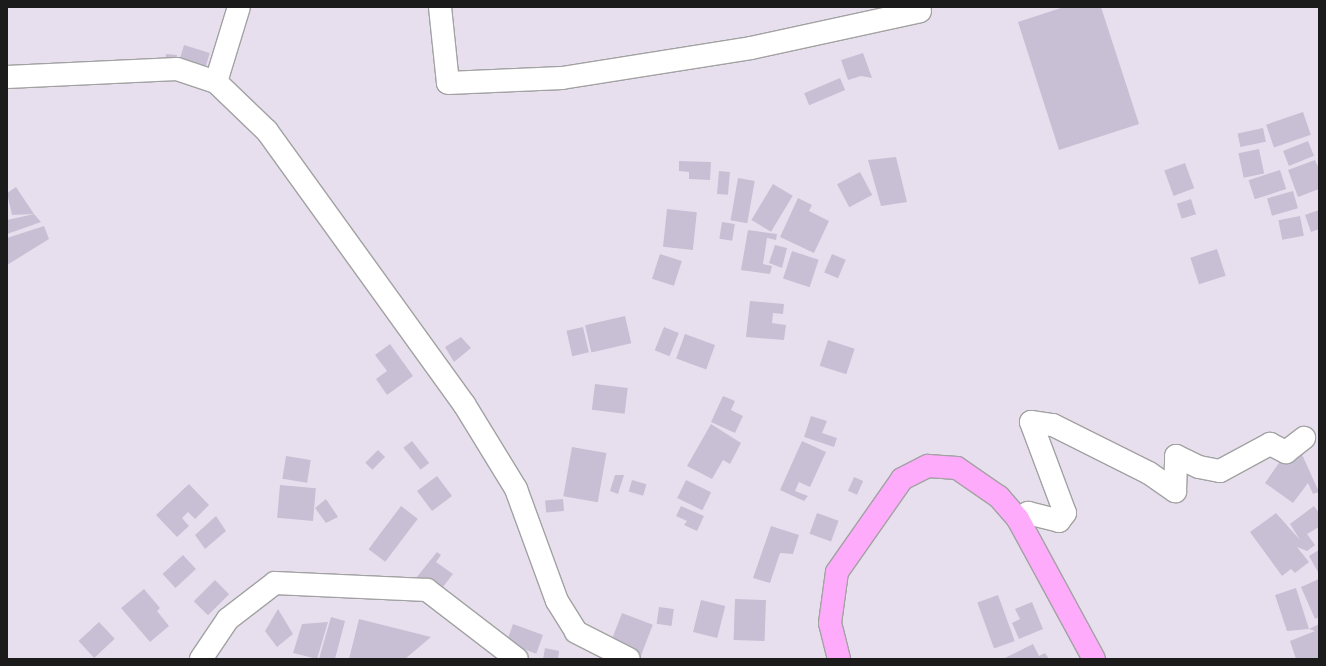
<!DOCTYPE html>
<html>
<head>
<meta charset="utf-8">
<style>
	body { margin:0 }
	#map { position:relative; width:1326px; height:666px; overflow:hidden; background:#e8dfee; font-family:"Exo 2",sans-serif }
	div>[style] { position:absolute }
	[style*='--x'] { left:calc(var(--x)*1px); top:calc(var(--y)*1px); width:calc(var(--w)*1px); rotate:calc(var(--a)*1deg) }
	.building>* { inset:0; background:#c8bfd5; transform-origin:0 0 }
	.roads { filter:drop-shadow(1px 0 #a2a2a2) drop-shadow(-1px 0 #a2a2a2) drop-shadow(0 1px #a2a2a2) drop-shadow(0 -1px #a2a2a2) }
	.street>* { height:22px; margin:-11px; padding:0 11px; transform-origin:11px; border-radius:11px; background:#fff }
	.secondary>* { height:22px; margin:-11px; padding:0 11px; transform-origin:11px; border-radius:11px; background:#ffabfc }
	span { translate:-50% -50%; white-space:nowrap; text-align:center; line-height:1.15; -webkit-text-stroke:3px #fff; paint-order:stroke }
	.frame { position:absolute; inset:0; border:8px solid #1b1b1b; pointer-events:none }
</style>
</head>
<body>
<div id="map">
	<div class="building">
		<i style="clip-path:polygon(1064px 7px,1101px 7px,1139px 124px,1059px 150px,1018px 22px)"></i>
		<i style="left:184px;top:45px;width:27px;height:20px;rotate:17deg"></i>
		<i style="clip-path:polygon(863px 53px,872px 78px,861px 76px,848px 80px,841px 60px)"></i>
		<i style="left:166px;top:54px;width:11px;height:10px;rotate:5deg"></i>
		<i style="left:840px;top:78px;width:13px;height:39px;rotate:67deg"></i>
		<i style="left:1303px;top:112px;width:24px;height:39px;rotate:71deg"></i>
		<i style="left:1263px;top:128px;width:14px;height:26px;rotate:78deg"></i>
		<i style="left:1308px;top:141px;width:16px;height:27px;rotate:68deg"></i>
		<i style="left:1259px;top:149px;width:25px;height:21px;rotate:78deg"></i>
		<i style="clip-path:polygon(896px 157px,907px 202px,881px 206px,868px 160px)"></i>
		<i style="clip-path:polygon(1315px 160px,1319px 169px,1319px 189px,1298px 197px,1288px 170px)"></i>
		<i style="clip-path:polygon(679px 161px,711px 162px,710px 180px,689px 179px,689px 172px,679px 171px)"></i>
		<i style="left:1185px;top:163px;width:27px;height:22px;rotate:70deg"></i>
		<i style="left:1280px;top:170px;width:20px;height:33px;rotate:72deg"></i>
		<i style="left:719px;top:171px;width:11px;height:23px;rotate:5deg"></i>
		<i style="left:860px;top:172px;width:26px;height:26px;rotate:62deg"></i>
		<i style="left:738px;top:178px;width:17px;height:43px;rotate:10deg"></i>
		<i style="left:773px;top:184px;width:23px;height:42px;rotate:31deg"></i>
		<i style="clip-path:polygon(16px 187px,34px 214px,12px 215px,7px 193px)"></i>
		<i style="left:1293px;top:191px;width:18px;height:27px;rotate:74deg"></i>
		<i style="clip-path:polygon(798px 198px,812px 205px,809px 211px,829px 221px,814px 253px,780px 237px)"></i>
		<i style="left:1191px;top:199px;width:16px;height:15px;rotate:72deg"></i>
		<i style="left:667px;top:209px;width:30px;height:38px;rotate:6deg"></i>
		<i style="clip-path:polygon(1319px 210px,1319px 229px,1311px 232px,1305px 215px)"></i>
		<i style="clip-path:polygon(34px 214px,41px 222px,7px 234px,7px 220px)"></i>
		<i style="left:1300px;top:216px;width:20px;height:22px;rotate:79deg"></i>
		<i style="left:722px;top:222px;width:13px;height:17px;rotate:9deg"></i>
		<i style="clip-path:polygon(44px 226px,49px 239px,7px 265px,7px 238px)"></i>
		<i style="clip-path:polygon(748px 230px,777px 234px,776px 240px,767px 238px,763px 264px,772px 266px,770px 274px,741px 270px)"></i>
		<i style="clip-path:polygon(775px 245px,787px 248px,782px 268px,769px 263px)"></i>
		<i style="left:1217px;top:249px;width:28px;height:28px;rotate:72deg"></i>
		<i style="left:792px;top:251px;width:28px;height:29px;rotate:18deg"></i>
		<i style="left:660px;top:254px;width:23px;height:26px;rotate:18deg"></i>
		<i style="left:832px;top:254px;width:15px;height:20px;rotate:23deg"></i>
		<i style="clip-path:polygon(750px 301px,784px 304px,783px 314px,773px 313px,772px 323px,786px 325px,784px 340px,746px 337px)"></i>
		<i style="left:625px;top:316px;width:28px;height:41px;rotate:77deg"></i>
		<i style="left:583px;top:327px;width:26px;height:17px;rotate:77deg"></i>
		<i style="left:664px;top:327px;width:16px;height:25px;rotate:22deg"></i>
		<i style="left:685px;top:334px;width:32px;height:26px;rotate:20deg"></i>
		<i style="clip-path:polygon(461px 337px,471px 348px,454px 362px,445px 347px)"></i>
		<i style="left:828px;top:340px;width:28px;height:27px;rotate:18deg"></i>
		<i style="clip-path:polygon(390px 344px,413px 376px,387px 395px,376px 379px,387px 371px,375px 355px)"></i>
		<i style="left:595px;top:384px;width:33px;height:26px;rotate:7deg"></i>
		<i style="clip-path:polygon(723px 396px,735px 401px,731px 410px,743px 416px,735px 433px,711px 422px)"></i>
		<i style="clip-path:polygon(811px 416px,827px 421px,822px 433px,837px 438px,834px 447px,804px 437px)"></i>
		<i style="clip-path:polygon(711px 424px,741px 443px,730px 464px,723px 460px,712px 479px,687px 466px)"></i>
		<i style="left:412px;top:441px;width:28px;height:11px;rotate:52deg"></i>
		<i style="clip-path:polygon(802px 441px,826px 452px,810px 487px,799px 482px,795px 491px,808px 496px,804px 501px,780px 490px)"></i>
		<i style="left:572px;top:447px;width:35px;height:50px;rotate:10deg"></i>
		<i style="left:378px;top:450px;width:10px;height:18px;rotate:45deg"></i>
		<i style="clip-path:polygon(1300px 450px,1319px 492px,1313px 494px,1308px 483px,1293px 503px,1265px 483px,1281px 460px)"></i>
		<i style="left:286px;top:456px;width:25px;height:23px;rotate:9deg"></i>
		<i style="clip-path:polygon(615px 475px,624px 475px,618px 494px,610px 491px)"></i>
		<i style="left:437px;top:476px;width:25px;height:25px;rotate:53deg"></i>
		<i style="left:854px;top:477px;width:10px;height:15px;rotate:24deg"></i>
		<i style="left:632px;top:480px;width:15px;height:12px;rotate:16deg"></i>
		<i style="left:686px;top:480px;width:28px;height:20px;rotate:26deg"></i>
		<i style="clip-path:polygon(189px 484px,209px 505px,195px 519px,188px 512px,182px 518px,189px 526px,177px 537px,156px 515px)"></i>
		<i style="left:280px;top:485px;width:36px;height:33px;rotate:5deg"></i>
		<i style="clip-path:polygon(326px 499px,338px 517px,326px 523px,315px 508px)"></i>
		<i style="left:563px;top:499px;width:12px;height:18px;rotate:85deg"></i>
		<i style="left:401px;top:506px;width:21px;height:54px;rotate:37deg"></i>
		<i style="clip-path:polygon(681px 506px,704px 516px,697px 531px,684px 525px,687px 521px,676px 516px)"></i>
		<i style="clip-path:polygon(1314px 506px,1319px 513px,1319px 527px,1307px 534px,1315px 545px,1307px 551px,1297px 547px,1309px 562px,1295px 573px,1291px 569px,1282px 576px,1250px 532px,1276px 513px,1300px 540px,1290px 524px)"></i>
		<i style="left:817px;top:513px;width:23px;height:22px;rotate:20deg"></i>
		<i style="clip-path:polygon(216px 516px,226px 531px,205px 549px,195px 535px)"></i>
		<i style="clip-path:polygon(771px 526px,799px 535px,793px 554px,780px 553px,770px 583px,753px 578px)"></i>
		<i style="clip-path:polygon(1319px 550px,1319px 571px,1318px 572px,1309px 556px)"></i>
		<i style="clip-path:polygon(437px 552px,441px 555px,436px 562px,453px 574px,428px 606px,410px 593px,412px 583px)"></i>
		<i style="left:183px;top:555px;width:19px;height:28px;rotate:47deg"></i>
		<i style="clip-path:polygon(1319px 579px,1319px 617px,1315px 619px,1301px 587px)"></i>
		<i style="left:215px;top:580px;width:20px;height:30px;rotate:45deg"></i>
		<i style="clip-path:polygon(1296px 588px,1309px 629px,1287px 631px,1275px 595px)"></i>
		<i style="clip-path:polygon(144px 589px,160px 608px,157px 611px,169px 626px,150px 642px,121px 608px)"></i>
		<i style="left:998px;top:595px;width:49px;height:22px;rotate:70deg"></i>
		<i style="left:735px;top:599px;width:31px;height:41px;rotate:2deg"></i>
		<i style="left:701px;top:600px;width:25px;height:33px;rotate:14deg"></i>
		<i style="clip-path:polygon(1032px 602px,1043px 629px,1019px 639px,1012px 623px,1020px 619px,1015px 609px)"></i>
		<i style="left:659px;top:607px;width:15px;height:17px;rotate:8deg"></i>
		<i style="clip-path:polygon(278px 609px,293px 634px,277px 647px,265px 631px)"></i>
		<i style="left:622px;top:613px;width:33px;height:34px;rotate:21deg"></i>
		<i style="clip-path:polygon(331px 617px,345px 621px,335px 659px,319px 659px)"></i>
		<i style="clip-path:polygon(359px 619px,431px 637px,405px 659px,349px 659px)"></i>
		<i style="left:99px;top:622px;width:23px;height:28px;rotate:47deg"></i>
		<i style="clip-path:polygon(328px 622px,317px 659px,293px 653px,302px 624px)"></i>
		<i style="left:513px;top:624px;width:32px;height:20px;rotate:20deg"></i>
		<i style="clip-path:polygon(1319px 624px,1319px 659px,1296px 659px,1290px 641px,1315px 631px,1309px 629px)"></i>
		<i style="clip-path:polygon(1033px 644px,1039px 656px,1045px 653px,1049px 659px,1003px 659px)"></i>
		<i style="clip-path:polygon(545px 648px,559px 651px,558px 659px,543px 659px)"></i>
	</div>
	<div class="roads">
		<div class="street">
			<i style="--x:440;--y:7;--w:76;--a:84"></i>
			<i style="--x:448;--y:83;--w:114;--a:-2.5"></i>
			<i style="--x:562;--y:78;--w:191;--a:-9"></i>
			<i style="--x:751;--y:48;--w:173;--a:-12.3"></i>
			<i style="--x:7;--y:77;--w:170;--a:-2.7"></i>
			<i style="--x:177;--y:69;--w:41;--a:18.4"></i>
			<i style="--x:216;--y:82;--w:71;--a:43.9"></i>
			<i style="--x:267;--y:131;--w:337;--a:54.2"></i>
			<i style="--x:464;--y:404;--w:100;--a:58.5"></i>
			<i style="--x:516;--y:489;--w:119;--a:69.9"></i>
			<i style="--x:557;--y:601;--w:36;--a:58"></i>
			<i style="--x:576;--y:632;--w:59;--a:27"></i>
			<i style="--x:216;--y:82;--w:78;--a:-73"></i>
			<i style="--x:1018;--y:519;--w:12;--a:-31"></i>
			<i style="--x:1028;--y:513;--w:32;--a:14"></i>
			<i style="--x:1059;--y:521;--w:10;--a:-53"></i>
			<i style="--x:1065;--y:513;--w:97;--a:-110.5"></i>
			<i style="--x:1031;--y:422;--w:22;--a:8"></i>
			<i style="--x:1053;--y:425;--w:107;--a:26.6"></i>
			<i style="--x:1149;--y:473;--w:32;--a:35"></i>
			<i style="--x:1175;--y:491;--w:35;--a:-88"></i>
			<i style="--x:1176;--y:456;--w:25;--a:26"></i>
			<i style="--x:1199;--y:467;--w:21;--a:11"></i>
			<i style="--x:1220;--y:471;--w:57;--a:-28.4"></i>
			<i style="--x:1270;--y:444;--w:18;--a:27"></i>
			<i style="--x:1286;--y:452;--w:23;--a:-38"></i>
			<i style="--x:201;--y:659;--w:48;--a:-56"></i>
			<i style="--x:228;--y:619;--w:59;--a:-37.5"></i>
			<i style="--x:275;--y:583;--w:152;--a:2.6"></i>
			<i style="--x:427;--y:590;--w:113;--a:37.5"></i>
		</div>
		<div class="secondary">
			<i style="--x:839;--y:659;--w:37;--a:-104"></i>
			<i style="--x:830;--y:623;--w:51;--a:-82.2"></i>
			<i style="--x:837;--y:572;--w:113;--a:-55"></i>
			<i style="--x:902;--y:479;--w:29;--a:-27"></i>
			<i style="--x:928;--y:466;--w:29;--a:4"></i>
			<i style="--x:957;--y:468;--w:51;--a:34.6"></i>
			<i style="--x:999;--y:497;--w:29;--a:49"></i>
			<i style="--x:1018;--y:519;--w:159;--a:61.5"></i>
		</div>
	</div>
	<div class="frame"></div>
</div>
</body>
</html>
